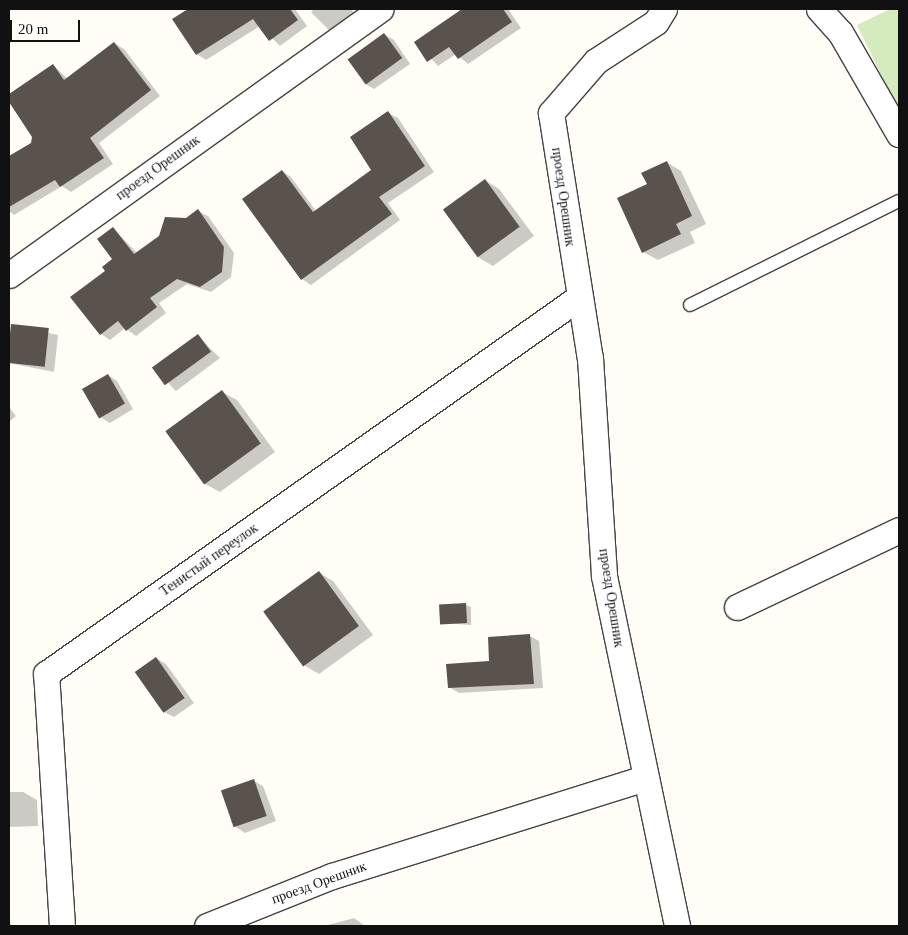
<!DOCTYPE html>
<html>
<head>
<meta charset="utf-8">
<style>
	body { margin:0 }
	#map { position:relative; width:908px; height:935px; overflow:hidden; background:#fffdf5; font-family:"Times New Roman",serif }
	div>[style] { position:absolute }
	[style*='--x'] { left:calc(var(--x)*1px); top:calc(var(--y)*1px); width:calc(var(--w)*1px); rotate:calc(var(--a)*1deg) }
	.green>* { inset:0; background:#d5ebbd }
	.shadow>* { inset:0; background:#0003 }
	.building>* { inset:0; background:#5a524d; transform-origin:0 0 }
	.roads { filter:drop-shadow(1px 0 #444) drop-shadow(-1px 0 #444) drop-shadow(0 1px #444) drop-shadow(0 -1px #444) }
	.service>* { height:12px; margin:-6px; padding:0 6px; transform-origin:6px; border-radius:6px; background:#fff }
	.minor>* { height:25px; margin:-12.5px; padding:0 12.5px; transform-origin:12.5px; border-radius:12.5px; background:#fff }
	span { translate:-50% -50%; white-space:nowrap; text-align:center; line-height:1.15; -webkit-text-stroke:5px #fff; paint-order:stroke }
	.street-label { font-size:14px; color:#111 }
	.frame { position:absolute; inset:0; border:10px solid #111; pointer-events:none }
	.scale { position:absolute; left:10px; top:20px; width:70px; height:22px; box-sizing:border-box; border:2px solid #111; border-top:0; padding-left:6px; font-size:15px; line-height:18px; white-space:nowrap; color:#111; -webkit-text-stroke:4px #fff; paint-order:stroke }
</style>
</head>
<body>
<div id="map">
	<div class="green">
		<i style="clip-path:polygon(890px 9px,899px 9px,899px 112px,857px 25px)"></i>
	</div>
	<div class="shadow">
		<i style="clip-path:polygon(190px 9px,212px 9px,218px 18px,231px 9px,295px 9px,307px 26px,280px 46px,260px 26px,206px 60px,197px 54px,174px 19px)"></i>
		<i style="clip-path:polygon(315px 9px,351px 9px,356px 16px,332px 33px,311px 12px)"></i>
		<i style="clip-path:polygon(465px 9px,508px 9px,521px 28px,468px 64px,456px 54px,438px 66px,415px 42px)"></i>
		<i style="clip-path:polygon(384px 34px,394px 40px,410px 64px,374px 89px,364px 83px,348px 59px)"></i>
		<i style="clip-path:polygon(114px 43px,124px 49px,160px 96px,99px 143px,113px 164px,71px 192px,62px 186px,14px 215px,9px 211px,9px 158px,32px 144px,34px 137px,9px 96px,53px 65px,68px 79px)"></i>
		<i style="clip-path:polygon(388px 113px,398px 118px,434px 172px,388px 203px,400px 220px,311px 285px,302px 279px,282px 171px,291px 177px,316px 211px,373px 170px)"></i>
		<i style="clip-path:polygon(666px 162px,681px 171px,706px 224px,690px 232px,695px 243px,658px 260px,643px 252px,648px 184px)"></i>
		<i style="clip-path:polygon(485px 180px,499px 189px,534px 236px,493px 266px,479px 258px,444px 211px)"></i>
		<i style="clip-path:polygon(198px 211px,208px 216px,234px 253px,231px 277px,211px 292px,187px 284px,159px 303px,166px 313px,136px 336px,125px 328px,110px 340px,101px 334px,106px 271px,114px 259px,113px 228px,137px 253px)"></i>
		<i style="clip-path:polygon(12px 325px,58px 335px,54px 372px,9px 363px)"></i>
		<i style="clip-path:polygon(198px 336px,220px 358px,176px 391px,154px 368px)"></i>
		<i style="clip-path:polygon(108px 375px,117px 381px,133px 409px,110px 423px,100px 417px)"></i>
		<i style="clip-path:polygon(222px 392px,237px 400px,275px 452px,220px 492px,205px 484px)"></i>
		<i style="clip-path:polygon(9px 407px,16px 416px,9px 422px)"></i>
		<i style="clip-path:polygon(319px 573px,333px 581px,373px 635px,319px 674px,305px 666px)"></i>
		<i style="clip-path:polygon(466px 605px,471px 607px,471px 625px,441px 623px,441px 606px)"></i>
		<i style="clip-path:polygon(530px 636px,539px 641px,543px 688px,459px 693px,449px 687px)"></i>
		<i style="clip-path:polygon(156px 658px,166px 664px,194px 703px,174px 717px,164px 712px)"></i>
		<i style="clip-path:polygon(254px 781px,263px 786px,276px 821px,245px 833px,236px 827px)"></i>
		<i style="clip-path:polygon(9px 792px,23px 792px,37px 800px,38px 826px,9px 827px)"></i>
		<i style="clip-path:polygon(9px 914px,9px 915px,11px 926px,9px 926px)"></i>
		<i style="clip-path:polygon(354px 918px,365px 926px,328px 926px,328px 925px)"></i>
	</div>
	<div class="building">
		<i style="clip-path:polygon(188px 9px,290px 9px,298px 20px,269px 41px,253px 19px,196px 55px,172px 19px)"></i>
		<i style="clip-path:polygon(462px 9px,503px 9px,512px 22px,458px 59px,449px 47px,427px 62px,414px 42px)"></i>
		<i style="left:384px;top:33px;width:31px;height:45px;rotate:54deg"></i>
		<i style="clip-path:polygon(114px 42px,151px 90px,90px 138px,104px 158px,60px 187px,55px 180px,9px 207px,9px 156px,31px 143px,32px 137px,9px 102px,9px 94px,53px 64px,64px 80px)"></i>
		<i style="clip-path:polygon(388px 111px,425px 166px,379px 197px,392px 214px,301px 280px,242px 199px,282px 170px,313px 212px,371px 170px,350px 137px)"></i>
		<i style="clip-path:polygon(667px 161px,692px 216px,676px 224px,681px 234px,642px 253px,617px 198px,647px 184px,641px 173px)"></i>
		<i style="left:485px;top:179px;width:59px;height:52px;rotate:54deg"></i>
		<i style="clip-path:polygon(198px 209px,224px 247px,222px 272px,200px 287px,177px 279px,150px 298px,157px 307px,126px 331px,118px 321px,100px 335px,70px 297px,105px 271px,102px 267px,112px 259px,97px 239px,113px 227px,134px 254px,159px 236px,165px 217px,186px 218px)"></i>
		<i style="left:11px;top:324px;width:38px;height:39px;rotate:6deg"></i>
		<i style="left:198px;top:334px;width:22px;height:57px;rotate:54deg"></i>
		<i style="left:108px;top:374px;width:34px;height:30px;rotate:60deg"></i>
		<i style="left:222px;top:390px;width:66px;height:70px;rotate:54deg"></i>
		<i style="left:319px;top:571px;width:68px;height:69px;rotate:54deg"></i>
		<i style="left:466px;top:603px;width:20px;height:27px;rotate:87deg"></i>
		<i style="clip-path:polygon(530px 634px,534px 684px,448px 688px,446px 664px,489px 661px,488px 637px)"></i>
		<i style="left:156px;top:657px;width:50px;height:26px;rotate:55deg"></i>
		<i style="left:254px;top:779px;width:39px;height:35px;rotate:71deg"></i>
	</div>
	<div class="roads">
		<div class="service">
			<i style="--x:690;--y:305;--w:233;--a:-26.5"></i>
		</div>
		<div class="minor">
			<i style="--x:664;--y:9;--w:15;--a:122"></i>
			<i style="--x:656;--y:22;--w:72;--a:147"></i>
			<i style="--x:596;--y:61;--w:69;--a:130.9"></i>
			<i style="--x:551;--y:113;--w:248;--a:81"></i>
			<i style="--x:590;--y:358;--w:218;--a:86.3"></i>
			<i style="--x:604;--y:576;--w:358;--a:78.2"></i>
			<i style="--x:819;--y:9;--w:31;--a:48"></i>
			<i style="--x:840;--y:32;--w:118;--a:60"></i>
			<i style="--x:9;--y:275;--w:457;--a:-35.6"></i>
			<i style="--x:737;--y:607;--w:179;--a:-25.4"></i>
			<i style="--x:62;--y:926;--w:253;--a:-93.6"></i>
			<i style="--x:46;--y:674;--w:651;--a:-35.25"></i>
			<i style="--x:207;--y:926;--w:135;--a:-21.8"></i>
			<i style="--x:332;--y:876;--w:327;--a:-17.4"></i>
		</div>
	</div>
	<div class="street-label">
		<span style="left:158px;top:168px;rotate:-36deg">проезд Орешник</span>
		<span style="left:563px;top:197px;rotate:82deg">проезд Орешник</span>
		<span style="left:209px;top:560px;rotate:-35deg">Тенистый переулок</span>
		<span style="left:611px;top:598px;rotate:81deg">проезд Орешник</span>
		<span style="left:319px;top:883px;rotate:-20deg">проезд Орешник</span>
	</div>
	<div class="frame"></div>
	<div class="scale">20 m</div>
</div>
</body>
</html>
